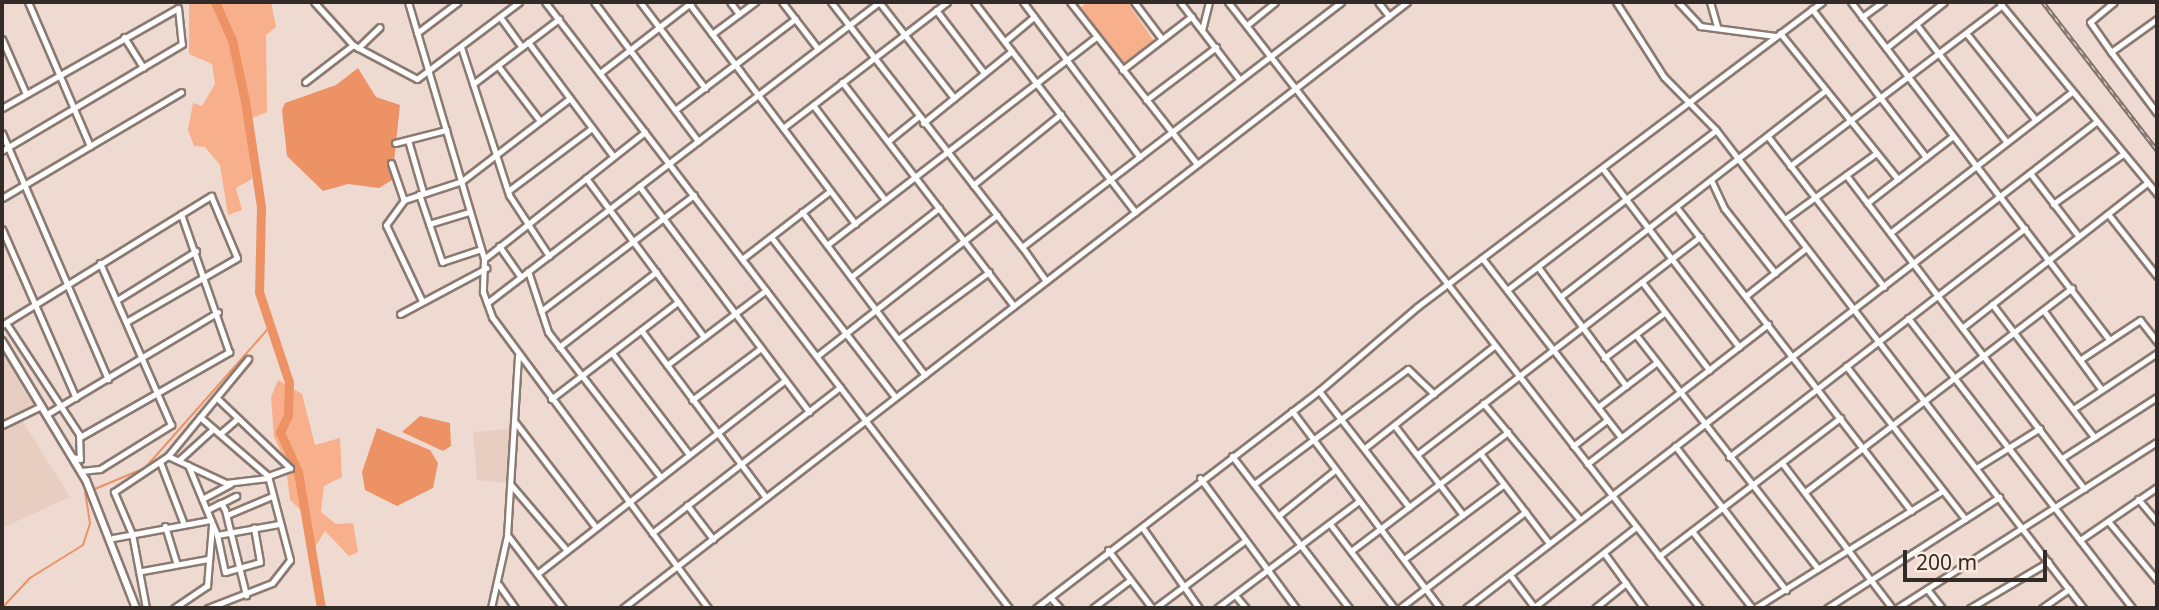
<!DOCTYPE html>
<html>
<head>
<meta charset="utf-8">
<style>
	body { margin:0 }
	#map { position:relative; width:2159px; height:610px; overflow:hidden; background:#eedad1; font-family:"Noto Sans",sans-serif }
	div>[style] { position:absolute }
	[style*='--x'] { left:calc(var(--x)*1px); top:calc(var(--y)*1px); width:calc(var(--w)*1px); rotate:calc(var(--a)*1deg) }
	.built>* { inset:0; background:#e8cec1 }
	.green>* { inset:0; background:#f8b08c }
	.water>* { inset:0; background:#ec9264 }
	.stream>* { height:2px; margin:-1px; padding:0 1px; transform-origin:1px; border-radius:1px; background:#ec9264 }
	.river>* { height:9px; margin:-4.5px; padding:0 4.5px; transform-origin:4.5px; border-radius:4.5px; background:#ec9264 }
	.roads { filter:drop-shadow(2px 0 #8b7a71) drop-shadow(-2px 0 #8b7a71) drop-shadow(0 2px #8b7a71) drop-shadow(0 -2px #8b7a71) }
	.minor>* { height:5px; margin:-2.5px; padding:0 2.5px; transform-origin:2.5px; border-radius:2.5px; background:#fff }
	.major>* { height:6px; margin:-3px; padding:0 3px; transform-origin:3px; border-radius:3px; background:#fff }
	.rail>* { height:4.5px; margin-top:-2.25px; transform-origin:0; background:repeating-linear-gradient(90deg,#fbe8de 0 5px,#80736d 0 10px); box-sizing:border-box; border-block:2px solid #80736d }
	span { translate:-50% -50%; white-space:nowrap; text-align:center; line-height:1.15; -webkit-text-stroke:6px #fbe8de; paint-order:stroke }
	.frame { position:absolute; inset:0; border:4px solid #322b27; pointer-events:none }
	.scale { position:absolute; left:1903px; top:550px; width:144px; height:32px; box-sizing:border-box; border:4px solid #322b27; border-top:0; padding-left:9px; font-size:21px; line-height:24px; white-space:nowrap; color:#322b27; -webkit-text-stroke:5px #fbe8de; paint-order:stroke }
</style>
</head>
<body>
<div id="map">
	<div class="built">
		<i style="clip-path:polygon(2px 352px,37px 409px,20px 417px,70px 497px,2px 528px)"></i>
		<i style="clip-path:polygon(511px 429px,507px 483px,477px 480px,473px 432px)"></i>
	</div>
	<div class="green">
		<i style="clip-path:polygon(189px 2px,271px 2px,276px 27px,266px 35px,267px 112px,245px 121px,252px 179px,236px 188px,242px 210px,228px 215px,220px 165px,205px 147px,194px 146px,188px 130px,193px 103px,202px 106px,215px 84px,212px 64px,189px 54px)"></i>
		<i style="clip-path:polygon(1088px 2px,1127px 2px,1154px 41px,1123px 65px,1081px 7px)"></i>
		<i style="clip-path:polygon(278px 380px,302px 394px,315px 445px,340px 438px,342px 477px,324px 486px,321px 512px,336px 524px,353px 523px,358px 552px,349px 556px,325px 531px,310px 555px,304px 513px,290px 500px,285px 460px,274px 437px,271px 397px)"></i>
	</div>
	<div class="water">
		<i style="clip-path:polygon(358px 68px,376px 97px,400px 105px,392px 180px,379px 188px,348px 184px,323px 191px,287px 156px,282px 110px,285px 103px,336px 85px)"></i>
		<i style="clip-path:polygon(420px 416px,450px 423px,451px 446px,443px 451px,402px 432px)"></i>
		<i style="clip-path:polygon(377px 428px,430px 450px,438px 463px,433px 488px,397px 506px,365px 490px,362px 472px)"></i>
	</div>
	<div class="stream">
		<i style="--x:2;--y:608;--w:41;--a:-47"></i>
		<i style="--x:30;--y:578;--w:62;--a:-31.9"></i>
		<i style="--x:83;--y:545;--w:23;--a:-72"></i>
		<i style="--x:90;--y:523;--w:30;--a:-99"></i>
		<i style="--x:85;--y:493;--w:65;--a:-22.6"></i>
		<i style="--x:145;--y:468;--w:186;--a:-48.5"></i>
	</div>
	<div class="river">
		<i style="--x:215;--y:2;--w:42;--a:65.9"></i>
		<i style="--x:232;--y:40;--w:62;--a:78"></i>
		<i style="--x:245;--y:101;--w:107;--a:81.4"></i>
		<i style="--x:261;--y:207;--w:85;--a:91.3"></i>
		<i style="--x:259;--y:292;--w:95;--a:71.6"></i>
		<i style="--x:289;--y:382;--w:33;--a:92"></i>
		<i style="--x:288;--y:415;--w:19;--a:115"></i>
		<i style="--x:280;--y:432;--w:44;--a:65.8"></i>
		<i style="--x:298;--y:472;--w:138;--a:80.4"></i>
	</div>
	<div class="roads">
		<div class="minor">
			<i style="--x:28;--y:2;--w:157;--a:66.7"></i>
			<i style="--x:314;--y:2;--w:58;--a:47.8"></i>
			<i style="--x:353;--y:45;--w:72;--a:28"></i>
			<i style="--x:417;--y:79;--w:128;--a:-37"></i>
			<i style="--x:408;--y:2;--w:268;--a:73.5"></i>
			<i style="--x:484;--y:259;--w:33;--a:92"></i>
			<i style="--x:483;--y:292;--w:27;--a:70"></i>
			<i style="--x:492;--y:317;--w:362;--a:53.4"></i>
			<i style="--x:545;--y:2;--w:763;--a:52.56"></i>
			<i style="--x:594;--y:2;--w:174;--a:53.2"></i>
			<i style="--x:640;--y:2;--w:108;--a:52.9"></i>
			<i style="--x:688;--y:2;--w:278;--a:53"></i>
			<i style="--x:730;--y:2;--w:15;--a:53"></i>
			<i style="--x:782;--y:2;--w:59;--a:52.5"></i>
			<i style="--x:831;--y:2;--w:311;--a:52.1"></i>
			<i style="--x:879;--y:2;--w:122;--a:52"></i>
			<i style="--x:974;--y:2;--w:265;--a:52.5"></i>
			<i style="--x:1023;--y:2;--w:194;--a:53"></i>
			<i style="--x:1070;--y:2;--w:206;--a:51.9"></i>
			<i style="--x:1134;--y:2;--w:46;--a:52.9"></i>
			<i style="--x:1180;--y:2;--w:97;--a:52.5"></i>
			<i style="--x:1228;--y:2;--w:768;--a:52.09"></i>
			<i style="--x:1378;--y:2;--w:18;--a:52"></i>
			<i style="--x:1616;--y:2;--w:89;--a:57.4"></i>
			<i style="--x:1664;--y:77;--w:74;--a:45.5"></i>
			<i style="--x:1716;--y:130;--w:603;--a:52.48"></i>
			<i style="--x:1678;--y:2;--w:33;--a:47"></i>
			<i style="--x:1700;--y:26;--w:76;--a:7.6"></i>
			<i style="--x:1710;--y:2;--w:25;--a:74"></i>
			<i style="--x:1851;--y:2;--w:424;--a:52.6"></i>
			<i style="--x:1999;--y:2;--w:249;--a:50.5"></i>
			<i style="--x:2114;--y:2;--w:31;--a:140"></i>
			<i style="--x:2090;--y:22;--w:37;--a:55"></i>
			<i style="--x:2111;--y:52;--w:57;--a:-35.7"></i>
			<i style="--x:1812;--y:9;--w:187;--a:52.4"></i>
			<i style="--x:936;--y:10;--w:79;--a:52.7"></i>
			<i style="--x:500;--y:17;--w:37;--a:54"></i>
			<i style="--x:1862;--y:17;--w:26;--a:-36"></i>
			<i style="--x:1916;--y:24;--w:146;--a:52.5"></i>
			<i style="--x:1247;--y:25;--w:36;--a:-39"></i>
			<i style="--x:1202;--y:30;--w:29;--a:-76"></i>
			<i style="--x:417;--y:33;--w:51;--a:-37.1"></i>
			<i style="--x:1780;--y:33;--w:188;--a:51.1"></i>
			<i style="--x:1966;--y:33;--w:110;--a:51.3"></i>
			<i style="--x:712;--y:34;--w:54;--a:-36.7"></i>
			<i style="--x:124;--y:37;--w:36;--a:58"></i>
			<i style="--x:2;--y:39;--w:60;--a:66.4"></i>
			<i style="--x:1005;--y:41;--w:38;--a:-40"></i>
			<i style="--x:528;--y:42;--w:142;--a:53.3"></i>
			<i style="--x:461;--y:47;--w:156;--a:72"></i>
			<i style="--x:509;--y:195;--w:73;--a:56.7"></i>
			<i style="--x:358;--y:48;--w:30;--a:-44"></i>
			<i style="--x:1886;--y:48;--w:74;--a:-38.4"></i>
			<i style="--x:2111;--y:52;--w:76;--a:53"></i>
			<i style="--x:498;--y:66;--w:69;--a:52.6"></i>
			<i style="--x:1122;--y:70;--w:88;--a:-37.6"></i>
			<i style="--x:600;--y:73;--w:116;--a:-37.7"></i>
			<i style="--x:305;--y:82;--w:61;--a:-37.6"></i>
			<i style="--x:842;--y:82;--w:282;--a:52.5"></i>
			<i style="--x:473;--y:84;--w:108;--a:-37.1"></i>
			<i style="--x:1146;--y:100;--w:88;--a:-37.1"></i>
			<i style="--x:813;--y:105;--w:119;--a:52.8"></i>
			<i style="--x:2;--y:108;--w:202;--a:-29.6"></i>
			<i style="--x:178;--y:8;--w:36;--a:84"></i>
			<i style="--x:182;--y:44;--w:209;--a:149.3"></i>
			<i style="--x:675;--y:110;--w:151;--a:-37.2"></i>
			<i style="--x:923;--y:123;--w:114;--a:-39"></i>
			<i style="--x:783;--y:128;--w:207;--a:-37.5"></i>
			<i style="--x:2;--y:133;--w:268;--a:66.7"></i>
			<i style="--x:1769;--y:138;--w:188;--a:52.3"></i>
			<i style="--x:408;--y:140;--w:54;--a:73.9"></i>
			<i style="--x:888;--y:141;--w:38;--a:-39"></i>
			<i style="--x:395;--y:143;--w:53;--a:-14.3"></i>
			<i style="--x:391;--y:163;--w:39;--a:71"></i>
			<i style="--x:1790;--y:166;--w:266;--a:-37.2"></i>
			<i style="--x:1603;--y:169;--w:224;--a:52.6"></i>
			<i style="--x:2030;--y:173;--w:77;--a:52.4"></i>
			<i style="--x:1846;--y:175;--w:394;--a:52.8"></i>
			<i style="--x:586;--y:178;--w:198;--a:53.4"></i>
			<i style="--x:1711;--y:180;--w:31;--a:65"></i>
			<i style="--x:1724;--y:208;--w:83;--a:51.9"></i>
			<i style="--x:973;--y:185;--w:113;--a:-38.9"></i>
			<i style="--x:639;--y:186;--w:283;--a:53"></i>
			<i style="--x:508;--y:191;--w:105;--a:-36.9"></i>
			<i style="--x:419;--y:194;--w:72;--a:71.3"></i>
			<i style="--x:442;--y:262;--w:41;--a:-18.4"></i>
			<i style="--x:2;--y:198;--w:208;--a:-30.6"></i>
			<i style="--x:1867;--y:203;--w:109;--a:-37.9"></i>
			<i style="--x:2053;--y:204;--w:86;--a:-35.5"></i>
			<i style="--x:1677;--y:208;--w:383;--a:52.3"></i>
			<i style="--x:802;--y:212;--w:204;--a:53"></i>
			<i style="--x:2108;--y:214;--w:79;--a:51.7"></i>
			<i style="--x:1785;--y:219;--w:111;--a:-35.8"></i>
			<i style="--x:429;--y:224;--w:42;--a:-16.7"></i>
			<i style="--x:2;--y:229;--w:184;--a:66.4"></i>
			<i style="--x:1890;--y:233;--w:230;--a:-37.8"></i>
			<i style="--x:771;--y:237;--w:202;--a:52.2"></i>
			<i style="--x:827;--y:245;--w:340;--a:-37.7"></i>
			<i style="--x:499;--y:246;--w:38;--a:55"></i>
			<i style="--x:1482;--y:258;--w:227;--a:52.2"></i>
			<i style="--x:484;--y:259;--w:205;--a:-38.3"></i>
			<i style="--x:742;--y:259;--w:111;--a:-37.7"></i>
			<i style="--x:1538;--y:267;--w:148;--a:53.5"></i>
			<i style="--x:528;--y:271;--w:64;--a:71.8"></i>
			<i style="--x:548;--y:332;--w:181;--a:52.2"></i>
			<i style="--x:851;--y:277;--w:112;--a:-38.1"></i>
			<i style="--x:1046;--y:281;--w:42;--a:-125.2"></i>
			<i style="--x:1022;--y:247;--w:402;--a:-37.5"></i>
			<i style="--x:1642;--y:282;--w:111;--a:52.7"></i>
			<i style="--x:1507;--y:290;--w:263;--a:-37.4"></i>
			<i style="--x:1747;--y:295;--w:75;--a:-38.5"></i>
			<i style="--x:1560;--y:297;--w:337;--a:-37.9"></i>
			<i style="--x:117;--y:300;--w:93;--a:-31.8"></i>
			<i style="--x:422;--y:301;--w:84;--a:-115.3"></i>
			<i style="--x:386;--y:225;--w:31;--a:-54"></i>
			<i style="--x:404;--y:200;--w:61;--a:-18.1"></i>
			<i style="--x:462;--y:181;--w:136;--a:-37.5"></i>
			<i style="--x:487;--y:303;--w:494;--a:-37.5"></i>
			<i style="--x:1992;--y:304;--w:168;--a:52.5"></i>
			<i style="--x:541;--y:311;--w:192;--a:-37.2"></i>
			<i style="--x:2044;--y:311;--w:97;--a:53.8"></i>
			<i style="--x:400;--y:314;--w:98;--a:-28.1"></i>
			<i style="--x:1908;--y:318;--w:366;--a:52.3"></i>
			<i style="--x:6;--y:323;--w:133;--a:56.7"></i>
			<i style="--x:79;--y:434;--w:25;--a:88"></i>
			<i style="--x:80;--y:459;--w:7;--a:-164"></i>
			<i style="--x:2;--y:325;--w:246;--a:-31.7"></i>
			<i style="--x:211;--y:196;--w:67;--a:67.2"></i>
			<i style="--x:237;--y:258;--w:128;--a:150"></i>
			<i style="--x:1962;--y:328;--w:235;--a:-38.1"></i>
			<i style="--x:641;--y:330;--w:209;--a:53.3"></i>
			<i style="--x:1636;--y:335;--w:296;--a:52.1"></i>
			<i style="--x:898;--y:339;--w:113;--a:-36.4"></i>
			<i style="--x:559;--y:347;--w:123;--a:-37.7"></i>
			<i style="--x:612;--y:353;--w:126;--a:52.8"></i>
			<i style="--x:817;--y:356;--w:229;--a:-38.1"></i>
			<i style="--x:1604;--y:358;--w:75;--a:-36.9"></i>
			<i style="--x:2081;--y:359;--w:71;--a:-33.5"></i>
			<i style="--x:2140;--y:320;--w:28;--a:52"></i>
			<i style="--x:667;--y:365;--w:124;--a:-37.1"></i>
			<i style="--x:1846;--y:366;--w:194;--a:52.1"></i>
			<i style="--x:1319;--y:391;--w:147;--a:52.2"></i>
			<i style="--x:218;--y:399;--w:100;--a:43.8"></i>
			<i style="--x:290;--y:468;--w:23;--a:160"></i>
			<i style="--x:551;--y:399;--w:160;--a:-37.4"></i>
			<i style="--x:692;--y:400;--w:86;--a:-37"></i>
			<i style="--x:1483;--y:403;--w:152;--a:50.3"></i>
			<i style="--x:1598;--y:407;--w:74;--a:-37.3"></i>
			<i style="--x:2073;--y:409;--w:101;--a:-33.7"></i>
			<i style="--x:1292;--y:411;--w:246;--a:53.1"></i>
			<i style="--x:47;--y:414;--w:199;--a:-30.8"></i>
			<i style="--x:200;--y:417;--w:90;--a:40.9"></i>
			<i style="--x:268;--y:476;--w:87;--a:75.3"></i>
			<i style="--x:290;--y:560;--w:29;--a:128"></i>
			<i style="--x:272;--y:583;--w:69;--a:158.7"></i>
			<i style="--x:515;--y:422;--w:130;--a:52.5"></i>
			<i style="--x:2;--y:425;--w:43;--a:-26"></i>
			<i style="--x:1394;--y:425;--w:113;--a:52.5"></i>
			<i style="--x:222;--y:432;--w:20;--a:-41"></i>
			<i style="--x:80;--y:437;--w:172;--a:-29.7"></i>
			<i style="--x:229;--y:352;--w:146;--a:-109.2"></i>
			<i style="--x:1573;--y:446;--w:43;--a:-37.4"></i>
			<i style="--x:1675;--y:446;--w:182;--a:52.4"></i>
			<i style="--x:1366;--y:447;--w:163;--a:-38.3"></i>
			<i style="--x:1480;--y:453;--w:113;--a:52.5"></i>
			<i style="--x:1418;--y:454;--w:356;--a:-37.6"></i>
			<i style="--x:168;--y:456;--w:64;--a:25"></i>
			<i style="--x:226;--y:483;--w:42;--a:-6.8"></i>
			<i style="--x:1232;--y:456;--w:192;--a:52.4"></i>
			<i style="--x:1729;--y:457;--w:374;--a:-37.7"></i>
			<i style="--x:2062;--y:458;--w:113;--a:-32.7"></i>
			<i style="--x:179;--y:460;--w:46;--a:-42.4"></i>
			<i style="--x:160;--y:462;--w:64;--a:69"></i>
			<i style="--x:1782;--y:463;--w:182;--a:52.8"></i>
			<i style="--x:1587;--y:464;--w:229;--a:-37.7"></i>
			<i style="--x:188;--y:465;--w:76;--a:67.5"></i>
			<i style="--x:217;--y:535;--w:38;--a:78"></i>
			<i style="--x:225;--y:572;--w:36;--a:-16"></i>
			<i style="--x:260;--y:562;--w:35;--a:-100"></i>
			<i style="--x:1976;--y:468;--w:75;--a:-32"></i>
			<i style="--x:81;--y:471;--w:19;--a:-6"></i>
			<i style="--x:100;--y:469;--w:84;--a:-31.8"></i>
			<i style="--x:171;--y:425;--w:177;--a:-113.7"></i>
			<i style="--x:1200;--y:478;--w:162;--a:53.6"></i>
			<i style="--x:1254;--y:484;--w:192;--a:-36.8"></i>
			<i style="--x:1408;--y:369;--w:36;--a:44"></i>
			<i style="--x:511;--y:485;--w:83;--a:49.4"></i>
			<i style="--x:1805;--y:492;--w:336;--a:-37.4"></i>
			<i style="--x:202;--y:499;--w:32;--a:-28"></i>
			<i style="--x:2138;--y:499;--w:30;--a:50"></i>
			<i style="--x:222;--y:503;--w:16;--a:-27"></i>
			<i style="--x:687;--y:505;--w:43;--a:52.6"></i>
			<i style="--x:207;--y:510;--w:16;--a:-27"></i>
			<i style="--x:221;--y:503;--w:8;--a:60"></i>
			<i style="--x:225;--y:510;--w:88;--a:76.1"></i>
			<i style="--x:227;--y:515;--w:49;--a:-22.9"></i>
			<i style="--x:1278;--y:516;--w:73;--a:-38.9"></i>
			<i style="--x:2108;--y:521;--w:77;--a:50.3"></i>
			<i style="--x:1330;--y:524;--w:106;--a:52.7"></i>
			<i style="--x:165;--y:526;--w:38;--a:73"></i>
			<i style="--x:1142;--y:527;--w:99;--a:54.9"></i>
			<i style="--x:1692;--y:531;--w:98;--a:52.1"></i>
			<i style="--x:652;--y:533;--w:238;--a:-37.8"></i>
			<i style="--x:217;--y:535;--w:63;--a:-10.1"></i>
			<i style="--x:508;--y:536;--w:91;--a:52.6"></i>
			<i style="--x:113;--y:538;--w:99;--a:-10.5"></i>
			<i style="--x:2080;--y:540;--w:93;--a:-34.5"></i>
			<i style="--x:1108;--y:550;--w:73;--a:52.8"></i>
			<i style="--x:1351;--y:551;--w:197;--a:-37.2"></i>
			<i style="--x:1604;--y:553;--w:68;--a:54"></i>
			<i style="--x:1659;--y:556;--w:228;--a:-37.3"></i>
			<i style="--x:1404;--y:559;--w:124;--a:-36.8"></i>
			<i style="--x:142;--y:571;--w:67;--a:-10.3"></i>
			<i style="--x:537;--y:574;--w:315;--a:-38"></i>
			<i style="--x:1510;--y:575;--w:41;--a:52.9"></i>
			<i style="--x:499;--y:585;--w:28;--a:55"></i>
			<i style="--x:1927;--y:589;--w:24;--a:52"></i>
			<i style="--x:1235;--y:595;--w:17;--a:50"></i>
			<i style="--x:1050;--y:597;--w:15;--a:48"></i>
			<i style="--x:146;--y:608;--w:75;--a:-100.7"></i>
			<i style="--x:132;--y:534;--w:46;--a:-113.2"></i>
			<i style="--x:114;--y:492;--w:65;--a:-33.7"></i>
			<i style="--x:168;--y:456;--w:126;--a:-50.5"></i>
			<i style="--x:174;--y:608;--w:40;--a:-34"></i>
			<i style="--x:207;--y:586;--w:61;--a:-85.3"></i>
			<i style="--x:491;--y:608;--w:74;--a:-77.5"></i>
			<i style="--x:507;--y:536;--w:181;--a:-86.5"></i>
			<i style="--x:623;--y:608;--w:991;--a:-37.7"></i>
			<i style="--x:1036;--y:608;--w:357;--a:-37.5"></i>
			<i style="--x:1319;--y:391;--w:129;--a:-40.6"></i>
			<i style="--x:1417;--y:307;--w:507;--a:-36.98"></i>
			<i style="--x:1093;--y:608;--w:46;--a:-37.1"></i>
			<i style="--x:1155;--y:608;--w:110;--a:-36.9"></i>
			<i style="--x:1217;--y:608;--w:178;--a:-37"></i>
			<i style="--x:1400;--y:608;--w:158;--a:-37.5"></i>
			<i style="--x:1466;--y:608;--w:796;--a:-37.65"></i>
			<i style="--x:1533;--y:608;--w:131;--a:-38.2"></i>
			<i style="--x:1595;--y:608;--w:40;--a:-39"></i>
			<i style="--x:1755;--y:608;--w:221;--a:-32"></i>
			<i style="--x:1827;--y:608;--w:205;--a:-32.8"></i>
			<i style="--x:1897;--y:608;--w:308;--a:-32.6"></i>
			<i style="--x:1970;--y:608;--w:91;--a:-30.5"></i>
			<i style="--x:2042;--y:608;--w:33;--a:-35"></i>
		</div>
		<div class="major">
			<i style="--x:2;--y:341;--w:162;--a:58.9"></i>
			<i style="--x:86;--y:480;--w:137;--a:68.7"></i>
		</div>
	</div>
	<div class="rail">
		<i style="--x:2043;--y:2;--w:187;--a:52.4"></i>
	</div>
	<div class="frame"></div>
	<div class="scale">200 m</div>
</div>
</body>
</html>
